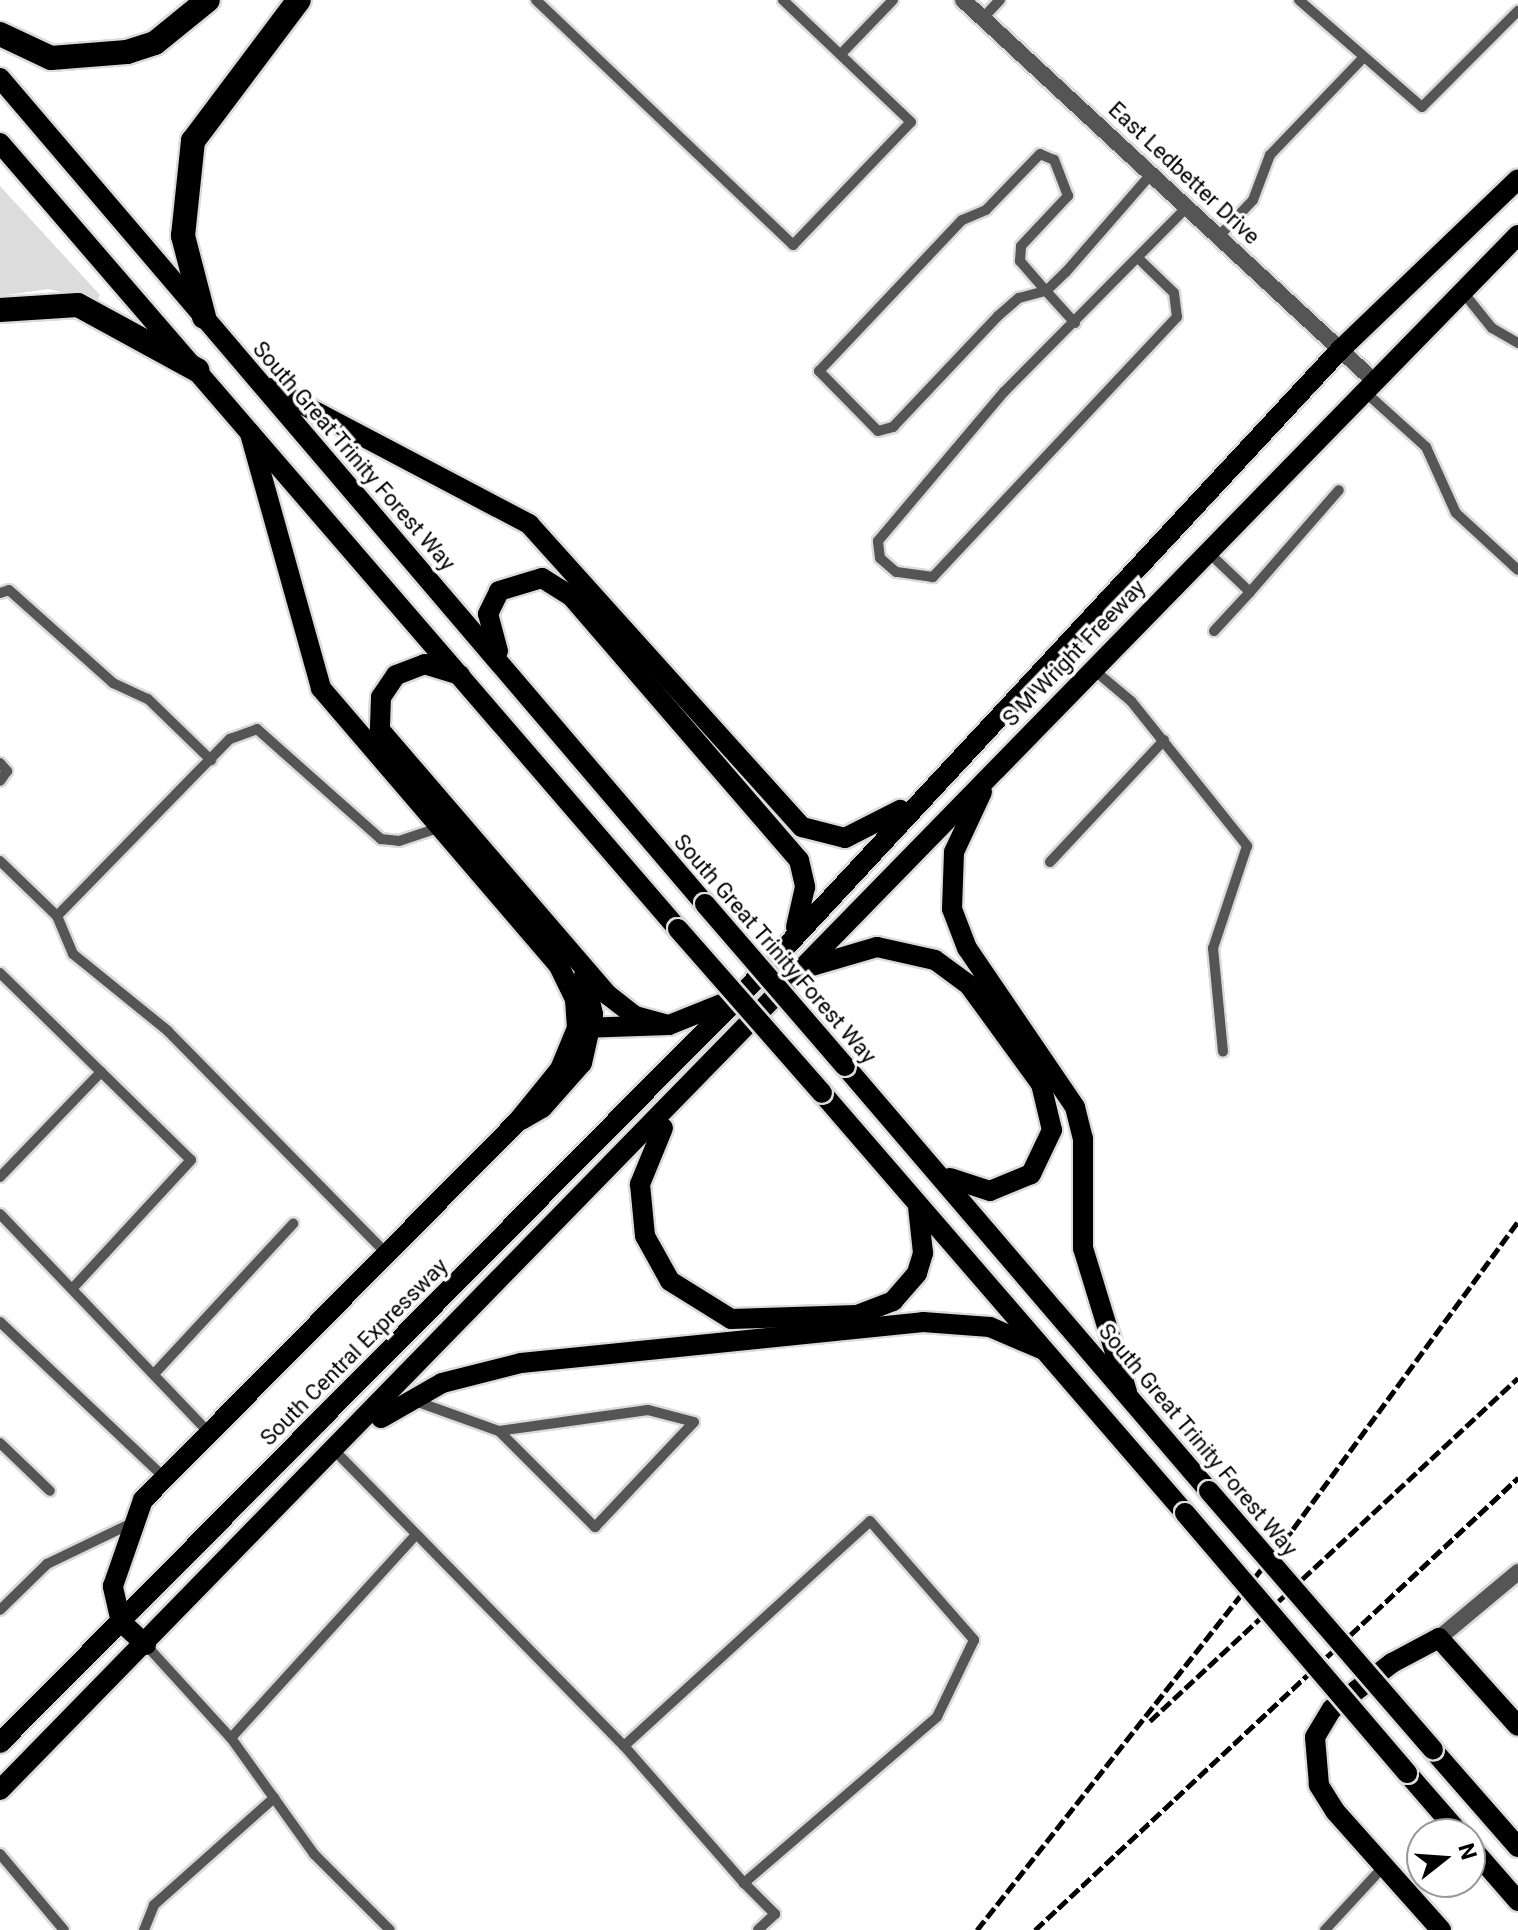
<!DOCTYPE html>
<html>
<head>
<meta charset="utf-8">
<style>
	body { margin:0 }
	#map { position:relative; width:1518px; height:1930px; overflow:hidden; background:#fff; font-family:Roboto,sans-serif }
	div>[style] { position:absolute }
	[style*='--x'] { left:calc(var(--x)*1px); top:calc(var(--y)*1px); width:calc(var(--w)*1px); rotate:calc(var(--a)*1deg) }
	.green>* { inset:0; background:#dcdcdc }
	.roads { filter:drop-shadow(2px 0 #dbdbdb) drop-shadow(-2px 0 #dbdbdb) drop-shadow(0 2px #dbdbdb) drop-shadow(0 -2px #dbdbdb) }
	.lane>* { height:10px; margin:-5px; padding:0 5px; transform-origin:5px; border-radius:5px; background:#555 }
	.street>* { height:16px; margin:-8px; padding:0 8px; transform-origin:8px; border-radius:8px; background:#555 }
	.primary>* { height:20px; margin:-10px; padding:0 10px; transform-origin:10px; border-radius:10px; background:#000 }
	.highway>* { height:24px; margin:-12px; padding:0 12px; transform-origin:12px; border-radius:12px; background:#000 }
	.rail>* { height:5px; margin-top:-2.5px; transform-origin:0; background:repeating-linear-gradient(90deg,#000 0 12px,transparent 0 16px) }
	.bridges { filter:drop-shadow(2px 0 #dbdbdb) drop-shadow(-2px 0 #dbdbdb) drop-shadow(0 2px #dbdbdb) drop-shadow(0 -2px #dbdbdb) }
	.primary-bridge>* { height:20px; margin:-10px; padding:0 10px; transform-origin:10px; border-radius:10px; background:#000 }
	span { translate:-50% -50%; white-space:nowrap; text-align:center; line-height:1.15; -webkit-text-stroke:7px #fff; paint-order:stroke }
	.street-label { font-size:22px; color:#000 }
	.north { position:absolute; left:1406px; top:1818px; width:80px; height:80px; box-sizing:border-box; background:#fff; border:2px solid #999; border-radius:50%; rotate:73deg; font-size:22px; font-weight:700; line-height:32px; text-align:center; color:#000 }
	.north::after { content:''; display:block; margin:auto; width:28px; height:36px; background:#000; clip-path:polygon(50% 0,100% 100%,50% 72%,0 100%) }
</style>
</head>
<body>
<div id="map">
	<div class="green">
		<i style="clip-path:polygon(0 186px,100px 295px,97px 301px,49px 289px,0 296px)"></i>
	</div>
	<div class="roads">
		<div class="lane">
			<i style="--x:536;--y:0;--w:355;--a:43.6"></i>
			<i style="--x:793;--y:245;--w:170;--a:-46.2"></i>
			<i style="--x:911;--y:122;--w:177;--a:-136.4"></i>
			<i style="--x:1299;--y:0;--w:163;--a:41"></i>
			<i style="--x:1422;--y:107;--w:136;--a:-45"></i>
			<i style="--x:983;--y:18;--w:25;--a:-47"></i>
			<i style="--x:841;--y:54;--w:75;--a:-46.1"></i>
			<i style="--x:1220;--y:235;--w:48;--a:-46.7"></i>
			<i style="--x:1253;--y:200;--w:48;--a:-69.3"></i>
			<i style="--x:1270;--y:155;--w:133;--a:-46.2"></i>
			<i style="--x:1140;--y:260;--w:47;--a:44.1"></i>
			<i style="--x:1174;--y:293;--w:24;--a:83"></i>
			<i style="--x:1177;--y:317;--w:357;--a:133.2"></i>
			<i style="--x:933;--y:577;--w:37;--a:-172"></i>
			<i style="--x:896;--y:572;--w:21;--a:-139"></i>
			<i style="--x:880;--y:558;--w:17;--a:-97"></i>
			<i style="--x:878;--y:541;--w:195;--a:-49.8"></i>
			<i style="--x:1004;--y:392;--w:262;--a:-45.3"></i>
			<i style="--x:1462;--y:291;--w:48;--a:51"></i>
			<i style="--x:1492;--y:328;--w:30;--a:30"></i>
			<i style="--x:1075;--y:323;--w:43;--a:-132.2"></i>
			<i style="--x:1046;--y:291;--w:40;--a:-131"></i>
			<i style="--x:1020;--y:261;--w:15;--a:-86"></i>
			<i style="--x:1021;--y:246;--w:69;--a:-46.8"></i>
			<i style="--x:1068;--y:196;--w:39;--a:-111"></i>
			<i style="--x:1054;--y:160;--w:15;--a:-157"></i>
			<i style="--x:1040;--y:154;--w:78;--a:134"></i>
			<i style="--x:986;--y:210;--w:26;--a:157"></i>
			<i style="--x:962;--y:220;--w:208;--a:133.4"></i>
			<i style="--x:819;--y:371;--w:84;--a:45.5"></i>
			<i style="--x:878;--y:431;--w:16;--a:-15"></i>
			<i style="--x:893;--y:427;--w:153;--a:-46.6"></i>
			<i style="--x:998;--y:316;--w:28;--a:-41"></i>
			<i style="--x:1019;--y:298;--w:28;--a:-15"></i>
			<i style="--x:1046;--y:291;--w:28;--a:-44"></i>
			<i style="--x:1066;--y:272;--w:131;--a:-49"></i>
			<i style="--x:1364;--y:391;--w:84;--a:42.1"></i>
			<i style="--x:1426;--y:447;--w:72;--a:65.6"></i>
			<i style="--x:1456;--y:513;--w:84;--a:42.6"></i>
			<i style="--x:1208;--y:552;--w:58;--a:43.6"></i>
			<i style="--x:1250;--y:592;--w:135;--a:-48.9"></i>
			<i style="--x:0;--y:593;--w:9;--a:-18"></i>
			<i style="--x:9;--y:590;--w:140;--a:41.8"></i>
			<i style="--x:113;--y:683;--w:38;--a:25"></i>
			<i style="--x:148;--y:699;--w:88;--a:44.1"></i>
			<i style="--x:1214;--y:631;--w:53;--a:-47.3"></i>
			<i style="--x:1094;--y:670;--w:48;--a:40"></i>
			<i style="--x:1131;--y:701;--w:186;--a:51.3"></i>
			<i style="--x:1247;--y:846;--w:108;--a:108.4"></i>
			<i style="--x:1213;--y:948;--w:104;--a:84.5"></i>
			<i style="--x:0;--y:763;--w:11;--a:49"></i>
			<i style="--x:7;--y:771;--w:12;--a:125"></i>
			<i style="--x:0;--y:861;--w:79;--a:44"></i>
			<i style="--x:1050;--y:862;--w:167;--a:-46.9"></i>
			<i style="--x:0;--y:973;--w:267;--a:44.4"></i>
			<i style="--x:191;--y:1160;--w:174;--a:132.7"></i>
			<i style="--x:0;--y:1177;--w:146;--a:-46.1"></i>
			<i style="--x:0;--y:1214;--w:301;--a:46.3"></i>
			<i style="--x:386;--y:1253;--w:311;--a:-134.5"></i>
			<i style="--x:168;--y:1031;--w:122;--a:-141"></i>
			<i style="--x:73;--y:954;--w:41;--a:-112.8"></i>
			<i style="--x:57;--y:916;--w:248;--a:-45.7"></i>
			<i style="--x:230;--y:739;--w:29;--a:-20"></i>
			<i style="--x:257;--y:729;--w:166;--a:41.6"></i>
			<i style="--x:381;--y:839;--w:18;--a:6"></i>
			<i style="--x:399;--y:841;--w:41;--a:-18.4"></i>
			<i style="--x:0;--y:1322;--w:226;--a:43.4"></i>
			<i style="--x:154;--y:1374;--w:205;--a:-47.2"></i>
			<i style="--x:415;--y:1401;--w:89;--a:19.7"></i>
			<i style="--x:499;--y:1431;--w:136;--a:45"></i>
			<i style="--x:595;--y:1527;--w:144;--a:-46.7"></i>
			<i style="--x:694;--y:1422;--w:48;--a:-165.4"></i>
			<i style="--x:648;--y:1410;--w:150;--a:172"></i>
			<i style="--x:0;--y:1443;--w:69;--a:43.8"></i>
			<i style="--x:335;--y:1451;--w:413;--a:45.6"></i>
			<i style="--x:624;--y:1746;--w:333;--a:-42.4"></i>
			<i style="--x:870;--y:1521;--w:158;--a:48.8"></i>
			<i style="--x:974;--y:1640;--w:85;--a:115.7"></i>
			<i style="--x:937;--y:1717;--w:255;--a:139.3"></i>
			<i style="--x:744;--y:1883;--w:182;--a:-131.2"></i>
			<i style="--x:0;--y:1610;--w:66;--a:-44.4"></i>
			<i style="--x:47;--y:1564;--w:92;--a:-25.7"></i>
			<i style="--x:146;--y:1645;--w:126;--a:47.6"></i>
			<i style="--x:231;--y:1738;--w:143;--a:54.4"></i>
			<i style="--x:314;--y:1854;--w:107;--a:45"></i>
			<i style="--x:231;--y:1738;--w:272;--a:-47.7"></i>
			<i style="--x:0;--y:1854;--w:99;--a:49.9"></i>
			<i style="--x:744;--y:1883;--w:44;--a:45"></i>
			<i style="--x:775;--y:1914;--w:23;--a:137"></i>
			<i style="--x:144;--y:1930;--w:27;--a:-68"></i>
			<i style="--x:154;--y:1905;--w:161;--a:-41.7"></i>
			<i style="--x:1325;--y:1930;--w:87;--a:-47.3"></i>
		</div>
		<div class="street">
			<i style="--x:963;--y:0;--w:559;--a:42.83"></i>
			<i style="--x:1439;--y:1638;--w:103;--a:-39.9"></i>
		</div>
		<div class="primary">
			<i style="--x:0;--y:78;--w:1086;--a:49.52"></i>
			<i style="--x:0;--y:143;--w:1038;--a:49.22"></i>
			<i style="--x:271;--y:388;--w:292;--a:27.8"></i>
			<i style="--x:529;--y:524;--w:408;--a:48"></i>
			<i style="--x:802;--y:827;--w:44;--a:14.3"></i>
			<i style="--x:845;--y:838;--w:62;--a:-27"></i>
			<i style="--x:498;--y:651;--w:38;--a:-105"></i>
			<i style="--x:488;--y:614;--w:25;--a:-64"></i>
			<i style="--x:499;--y:591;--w:45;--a:-16.8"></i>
			<i style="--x:542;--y:578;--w:34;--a:32"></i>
			<i style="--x:571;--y:596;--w:349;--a:49.2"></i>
			<i style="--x:799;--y:860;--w:28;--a:77"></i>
			<i style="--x:805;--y:887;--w:41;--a:102.7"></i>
			<i style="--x:460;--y:675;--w:37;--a:-163"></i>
			<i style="--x:425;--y:664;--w:31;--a:159"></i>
			<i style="--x:396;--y:675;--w:27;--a:124"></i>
			<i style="--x:381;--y:697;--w:33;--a:92"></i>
			<i style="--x:380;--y:730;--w:350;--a:49.3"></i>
			<i style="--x:608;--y:995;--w:34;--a:38"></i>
			<i style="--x:635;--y:1016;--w:35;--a:15"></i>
			<i style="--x:982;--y:792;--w:66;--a:115"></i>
			<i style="--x:954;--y:852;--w:57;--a:92"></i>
			<i style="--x:952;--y:909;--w:42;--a:69"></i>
			<i style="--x:967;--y:948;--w:192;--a:55.8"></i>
			<i style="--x:1075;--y:1107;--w:32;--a:76"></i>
			<i style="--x:1083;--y:1138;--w:110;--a:90"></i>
			<i style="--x:1083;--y:1248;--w:151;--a:73"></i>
			<i style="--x:812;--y:966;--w:68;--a:-16.3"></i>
			<i style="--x:877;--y:947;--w:59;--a:12.6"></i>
			<i style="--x:935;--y:960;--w:42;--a:36.3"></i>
			<i style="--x:969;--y:985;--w:122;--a:54"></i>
			<i style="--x:1041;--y:1084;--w:47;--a:76.6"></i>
			<i style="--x:1052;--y:1130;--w:49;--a:115.5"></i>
			<i style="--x:1031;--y:1174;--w:44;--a:157.5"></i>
			<i style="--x:990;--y:1191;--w:42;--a:-162"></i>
			<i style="--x:581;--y:1028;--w:88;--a:-2"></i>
			<i style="--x:669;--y:1025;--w:59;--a:-21.8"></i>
			<i style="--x:845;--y:1066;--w:560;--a:49.42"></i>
			<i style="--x:822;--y:1093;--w:555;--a:49.16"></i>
			<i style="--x:521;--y:1120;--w:24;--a:-30"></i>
			<i style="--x:542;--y:1108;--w:60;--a:-48.4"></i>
			<i style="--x:582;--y:1063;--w:50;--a:-77.3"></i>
			<i style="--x:593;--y:1014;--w:40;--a:-103"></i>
			<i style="--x:663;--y:1128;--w:61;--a:112.3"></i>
			<i style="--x:640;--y:1184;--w:52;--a:84.5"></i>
			<i style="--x:645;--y:1236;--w:51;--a:60.9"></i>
			<i style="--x:670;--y:1281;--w:72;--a:31.9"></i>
			<i style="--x:731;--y:1319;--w:126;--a:-1.8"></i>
			<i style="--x:857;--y:1315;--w:39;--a:-21"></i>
			<i style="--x:893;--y:1301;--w:37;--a:-49"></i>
			<i style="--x:917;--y:1273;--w:21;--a:-73"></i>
			<i style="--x:923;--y:1253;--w:46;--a:-96.2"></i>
			<i style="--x:381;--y:1418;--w:70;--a:-29.8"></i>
			<i style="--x:442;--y:1383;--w:81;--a:-14.2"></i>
			<i style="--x:521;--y:1363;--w:404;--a:-5.8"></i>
			<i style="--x:923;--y:1322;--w:67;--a:4.3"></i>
			<i style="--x:990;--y:1327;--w:56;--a:23.3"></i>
			<i style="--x:146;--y:1645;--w:34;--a:-137"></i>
			<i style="--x:121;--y:1622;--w:37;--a:-103"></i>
			<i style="--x:113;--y:1586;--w:91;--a:-70.8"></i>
			<i style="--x:143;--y:1500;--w:532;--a:-45.3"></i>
			<i style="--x:517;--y:1122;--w:68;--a:-50.9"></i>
			<i style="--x:560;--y:1069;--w:44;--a:-67.5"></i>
			<i style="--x:577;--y:1028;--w:29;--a:-94"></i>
			<i style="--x:575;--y:999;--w:37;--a:-116"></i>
			<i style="--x:559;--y:966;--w:366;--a:-130.6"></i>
			<i style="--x:321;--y:688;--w:265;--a:-105.6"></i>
			<i style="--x:0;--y:1743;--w:1054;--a:-45.27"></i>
			<i style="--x:742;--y:994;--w:880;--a:-47.12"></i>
			<i style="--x:1341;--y:349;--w:245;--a:-43.8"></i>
			<i style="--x:1433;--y:1750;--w:129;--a:48.8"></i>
			<i style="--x:1407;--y:1773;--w:81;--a:49"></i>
			<i style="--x:0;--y:1790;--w:2173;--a:-45.69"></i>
			<i style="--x:1470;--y:1846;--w:73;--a:48.9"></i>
			<i style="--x:1441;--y:1930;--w:159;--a:-131.7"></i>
			<i style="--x:1335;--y:1811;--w:31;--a:-122"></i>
			<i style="--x:1319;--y:1785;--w:48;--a:-94.8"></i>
			<i style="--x:1315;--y:1737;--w:33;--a:-59"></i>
			<i style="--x:1332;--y:1709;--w:76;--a:-37.5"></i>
			<i style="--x:1392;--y:1663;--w:53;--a:-28"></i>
			<i style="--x:1439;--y:1638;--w:118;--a:48.1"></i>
		</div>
		<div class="highway">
			<i style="--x:0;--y:34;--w:56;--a:25.2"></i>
			<i style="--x:51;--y:58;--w:76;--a:-4.5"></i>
			<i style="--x:127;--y:52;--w:29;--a:-18"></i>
			<i style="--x:155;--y:43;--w:68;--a:-39.1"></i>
			<i style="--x:0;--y:310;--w:78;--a:-3.7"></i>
			<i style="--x:78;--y:305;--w:136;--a:28.6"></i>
			<i style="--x:204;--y:317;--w:84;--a:-104.5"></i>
			<i style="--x:183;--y:236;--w:96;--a:-84"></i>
			<i style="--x:193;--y:141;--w:176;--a:-53.1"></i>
		</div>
	</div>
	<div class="rail">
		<i style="--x:1150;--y:1721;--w:503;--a:-42.99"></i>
		<i style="--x:977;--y:1930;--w:511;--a:-51.76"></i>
		<i style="--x:1293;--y:1529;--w:381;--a:-53.8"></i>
		<i style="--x:1035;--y:1930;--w:662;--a:-43.1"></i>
	</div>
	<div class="bridges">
		<div class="primary-bridge">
			<i style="--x:705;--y:904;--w:214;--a:49.2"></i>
			<i style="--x:678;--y:929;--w:218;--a:48.7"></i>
			<i style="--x:1209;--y:1491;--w:342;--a:49.1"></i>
			<i style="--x:1185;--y:1513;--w:342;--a:49.5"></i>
		</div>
	</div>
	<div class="street-label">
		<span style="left:1184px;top:173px;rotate:43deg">East Ledbetter Drive</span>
		<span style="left:354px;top:456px;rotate:49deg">South Great Trinity Forest Way</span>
		<span style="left:1074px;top:653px;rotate:-46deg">S M Wright Freeway</span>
		<span style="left:775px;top:949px;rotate:49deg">South Great Trinity Forest Way</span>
		<span style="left:354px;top:1352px;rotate:-45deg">South Central Expressway</span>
		<span style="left:1198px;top:1440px;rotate:50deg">South Great Trinity Forest Way</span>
	</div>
	<div class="north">N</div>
</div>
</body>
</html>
